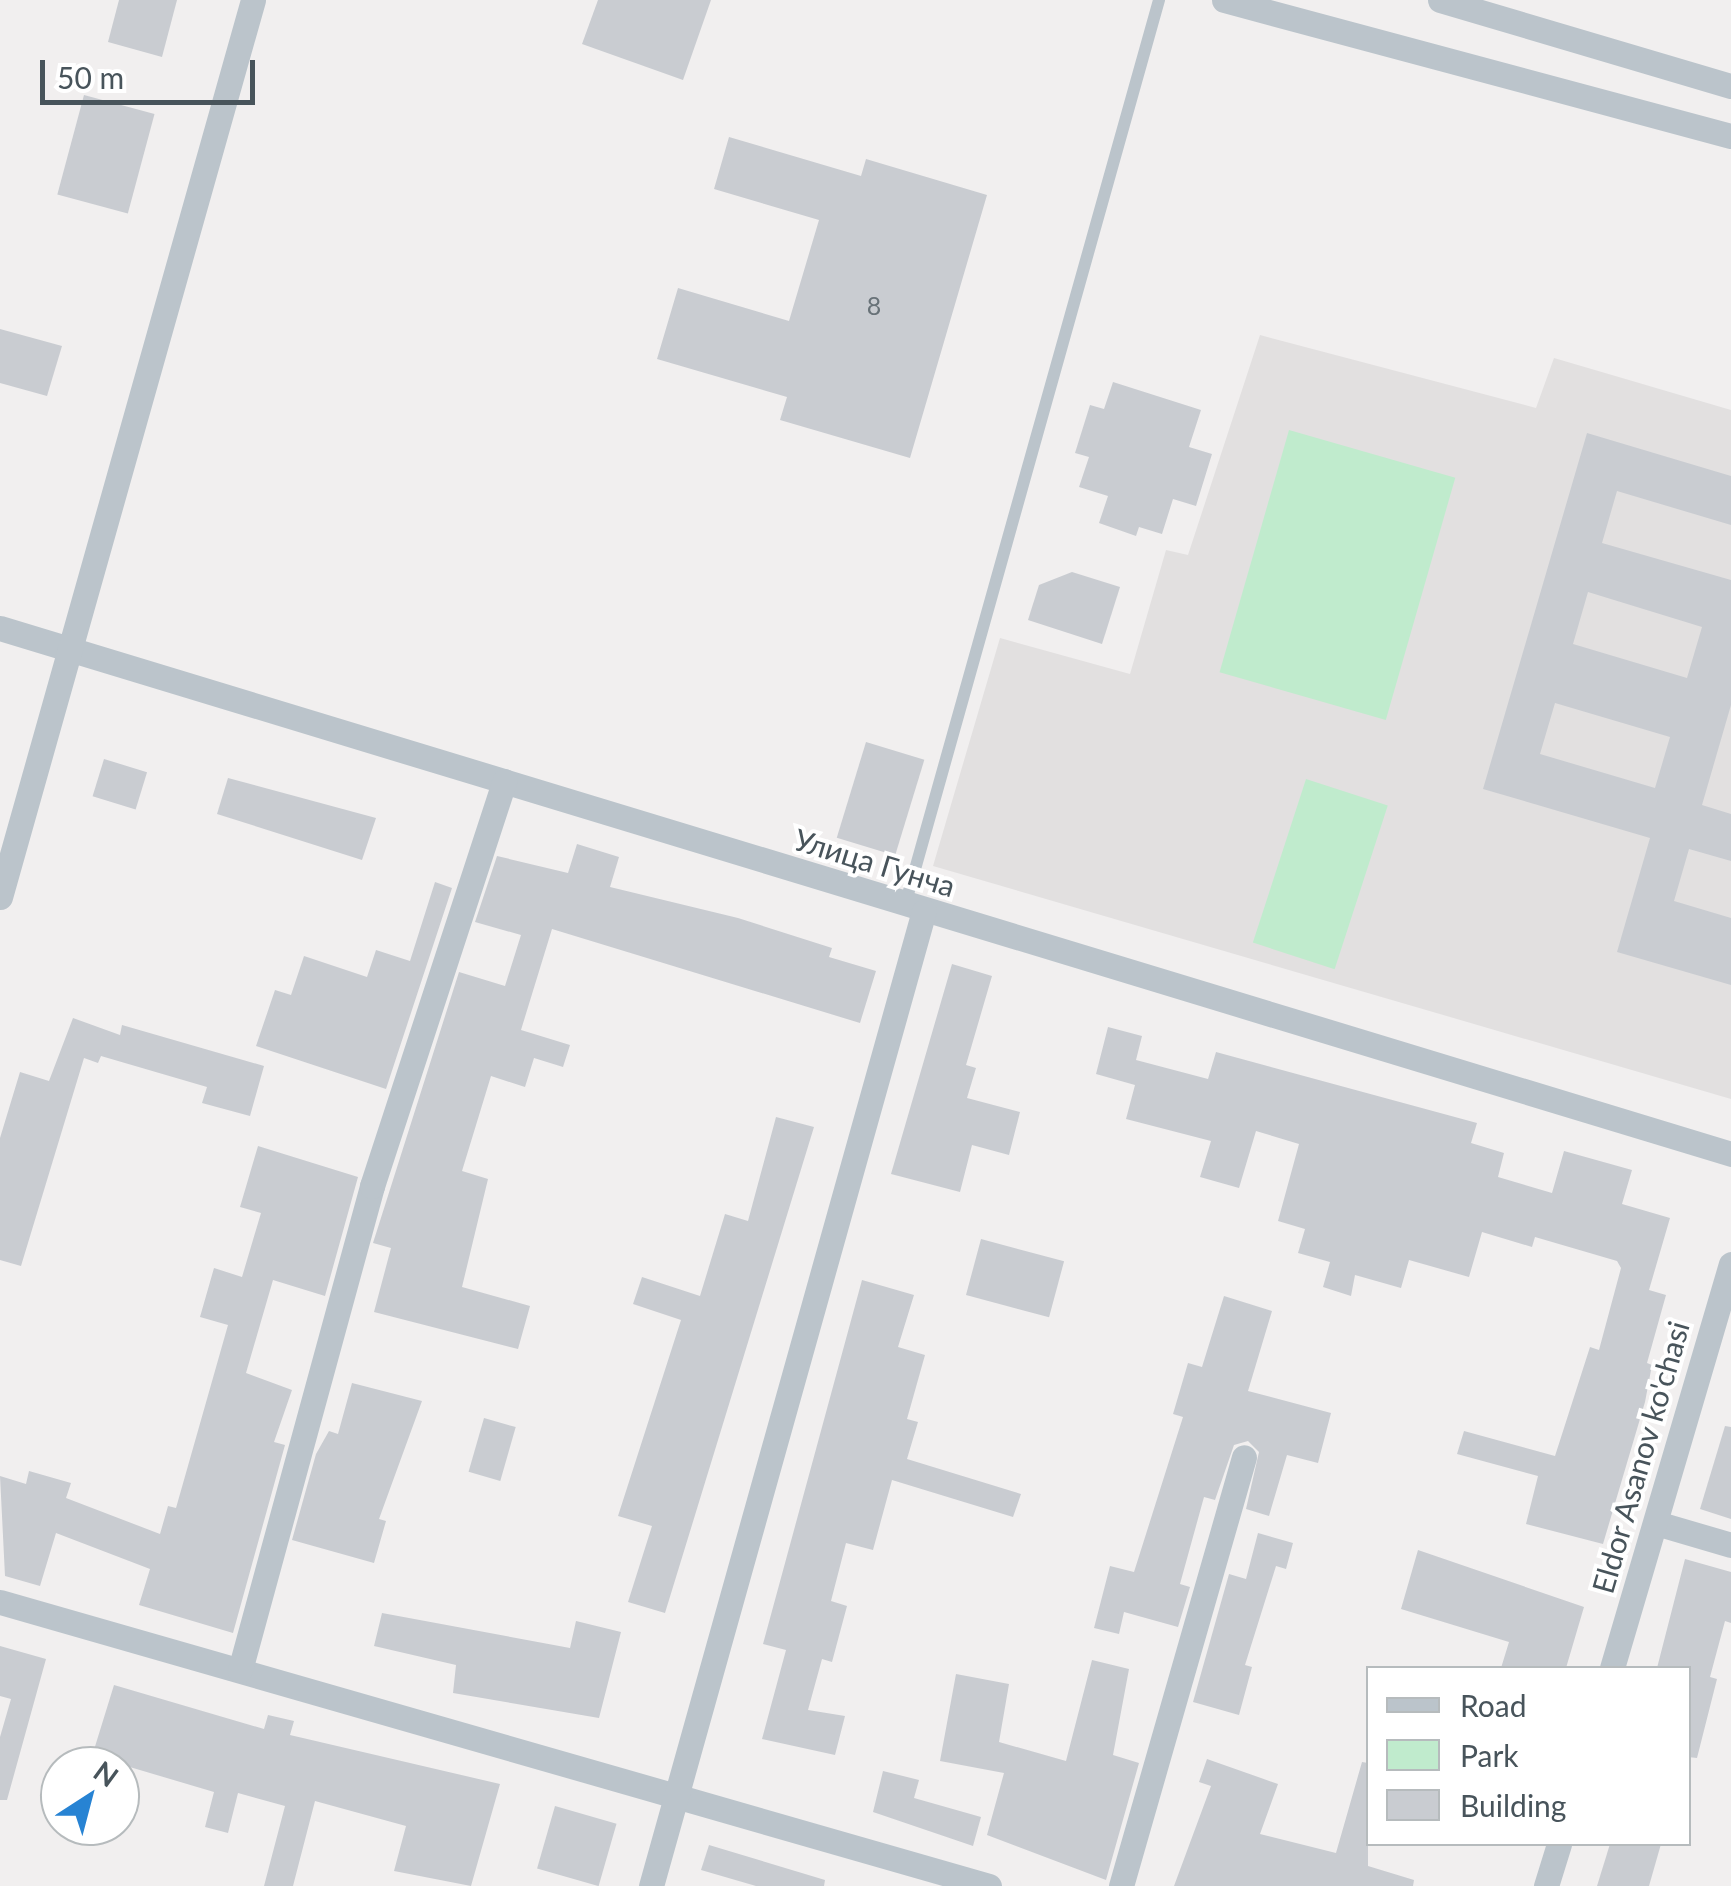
<!DOCTYPE html>
<html>
<head>
<meta charset="utf-8">
<style>
	body { margin:0 }
	#map { position:relative; width:1731px; height:1886px; overflow:hidden; background:#f1efef; font-family:Lato,sans-serif }
	div>[style] { position:absolute }
	[style*='--x'] { left:calc(var(--x)*1px); top:calc(var(--y)*1px); width:calc(var(--w)*1px); rotate:calc(var(--a)*1deg) }
	.education>* { inset:0; background:#e2e0e0 }
	.green>* { inset:0; background:#c0ebcd; transform-origin:0 0 }
	.building>* { inset:0; background:#c9ccd1; transform-origin:0 0 }
	.service>* { height:12px; margin:-6px; padding:0 6px; transform-origin:6px; border-radius:6px; background:#bbc4cb }
	.minor>* { height:25px; margin:-12.5px; padding:0 12.5px; transform-origin:12.5px; border-radius:12.5px; background:#bbc4cb }
	span { translate:-50% -50%; white-space:nowrap; text-align:center; line-height:1.15; -webkit-text-stroke:8px #fff; paint-order:stroke }
	.number-label { font-size:25px; color:#687278 }
	.number-label span { -webkit-text-stroke-width:0 }
	.street-label { font-size:30px; color:#48545b }
	.legend { position:absolute; left:1366px; top:1666px; width:325px; height:180px; box-sizing:border-box; background:#fff; border:2px solid #b6bbbd; margin:0; padding:12px 18px; list-style:none; font-size:30px; color:#48545b }
	.legend li { display:flex; align-items:center; gap:20px; height:50px }
	.legend b { width:50px; border:2px solid #b6bbbd }
	.north { position:absolute; left:40px; top:1746px; width:100px; height:100px; box-sizing:border-box; background:#fff; border:2px solid #b6bbbd; border-radius:50%; rotate:36deg; font-size:28px; font-weight:700; line-height:40px; text-align:center; color:#48545b }
	.north::after { content:''; display:block; margin:auto; width:35px; height:45px; background:#2783d3; clip-path:polygon(50% 0,100% 100%,50% 72%,0 100%) }
	.scale { position:absolute; left:40px; top:60px; width:215px; height:45px; box-sizing:border-box; border:5px solid #48545b; border-top:0; padding-left:12px; font-size:30px; line-height:35px; white-space:nowrap; color:#48545b; -webkit-text-stroke:8px #fff; paint-order:stroke }
</style>
</head>
<body>
<div id="map">
	<div class="education">
		<i style="clip-path:polygon(1260px 335px,1536px 408px,1554px 358px,1731px 410px,1731px 1099px,933px 866px,1000px 638px,1130px 674px,1166px 550px,1188px 555px)"></i>
	</div>
	<div class="green">
		<i style="left:1289px;top:430px;width:173px;height:252px;rotate:16deg"></i>
		<i style="left:1306px;top:779px;width:86px;height:172px;rotate:18deg"></i>
	</div>
	<div class="building">
		<i style="clip-path:polygon(119px 0,177px 0,162px 57px,108px 42px)"></i>
		<i style="clip-path:polygon(598px 0,711px 0,683px 80px,582px 44px)"></i>
		<i style="left:84px;top:95px;width:73px;height:103px;rotate:15deg"></i>
		<i style="clip-path:polygon(729px 137px,861px 176px,866px 159px,987px 195px,910px 458px,780px 420px,787px 397px,657px 359px,678px 288px,789px 321px,819px 220px,714px 189px)"></i>
		<i style="clip-path:polygon(0 329px,62px 346px,47px 396px,0 383px)"></i>
		<i style="clip-path:polygon(1113px 382px,1201px 410px,1189px 447px,1212px 454px,1196px 506px,1173px 499px,1162px 534px,1139px 527px,1136px 536px,1099px 523px,1108px 496px,1079px 487px,1089px 457px,1075px 453px,1090px 405px,1104px 409px)"></i>
		<i style="clip-path:polygon(evenodd,1587px 433px,1731px 476px,1731px 525px,1617px 491px,1602px 543px,1731px 580px,1731px 705px,1702px 805px,1731px 814px,1731px 861px,1689px 849px,1674px 901px,1731px 918px,1731px 985px,1617px 952px,1650px 838px,1483px 789px,1587px 433px,1588px 592px,1702px 627px,1687px 678px,1573px 644px,1588px 592px,1587px 433px,1555px 703px,1670px 737px,1655px 788px,1540px 754px,1555px 703px)"></i>
		<i style="clip-path:polygon(1072px 572px,1120px 587px,1102px 644px,1028px 620px,1039px 585px)"></i>
		<i style="left:866px;top:742px;width:61px;height:100px;rotate:17deg"></i>
		<i style="left:104px;top:759px;width:45px;height:39px;rotate:17deg"></i>
		<i style="clip-path:polygon(228px 778px,376px 818px,362px 860px,217px 814px)"></i>
		<i style="clip-path:polygon(577px 844px,619px 857px,610px 887px,738px 918px,832px 948px,829px 957px,876px 971px,860px 1023px,552px 929px,521px 1030px,570px 1045px,563px 1067px,534px 1058px,525px 1087px,491px 1076px,462px 1171px,488px 1179px,462px 1287px,530px 1306px,518px 1349px,374px 1312px,391px 1248px,373px 1243px,459px 972px,505px 986px,521px 935px,475px 922px,497px 856px,568px 873px)"></i>
		<i style="clip-path:polygon(435px 882px,452px 888px,386px 1089px,256px 1046px,275px 990px,291px 995px,304px 956px,367px 977px,376px 950px,410px 961px)"></i>
		<i style="clip-path:polygon(952px 964px,992px 976px,966px 1065px,976px 1068px,967px 1098px,1020px 1112px,1009px 1155px,972px 1145px,960px 1192px,891px 1174px)"></i>
		<i style="clip-path:polygon(73px 1018px,120px 1035px,122px 1025px,264px 1066px,250px 1116px,202px 1103px,207px 1087px,101px 1056px,98px 1063px,84px 1058px,21px 1266px,0 1260px,0 1138px,20px 1072px,49px 1081px)"></i>
		<i style="clip-path:polygon(1108px 1027px,1142px 1036px,1136px 1060px,1208px 1079px,1216px 1052px,1477px 1123px,1471px 1143px,1504px 1153px,1498px 1177px,1552px 1193px,1564px 1151px,1632px 1170px,1622px 1204px,1670px 1218px,1649px 1290px,1666px 1295px,1647px 1363px,1652px 1365px,1645px 1402px,1603px 1544px,1526px 1524px,1538px 1476px,1457px 1454px,1464px 1431px,1555px 1456px,1590px 1347px,1599px 1350px,1621px 1268px,1617px 1261px,1535px 1237px,1532px 1247px,1482px 1232px,1469px 1277px,1409px 1260px,1401px 1288px,1355px 1275px,1351px 1296px,1323px 1287px,1330px 1262px,1298px 1253px,1305px 1229px,1278px 1221px,1299px 1144px,1256px 1131px,1239px 1188px,1200px 1177px,1211px 1141px,1126px 1119px,1135px 1085px,1096px 1074px)"></i>
		<i style="clip-path:polygon(776px 1117px,814px 1127px,665px 1613px,628px 1602px,652px 1526px,618px 1516px,681px 1320px,633px 1304px,642px 1277px,700px 1296px,725px 1214px,748px 1221px)"></i>
		<i style="clip-path:polygon(258px 1146px,358px 1177px,325px 1296px,273px 1280px,246px 1373px,292px 1390px,274px 1442px,285px 1445px,233px 1633px,139px 1605px,150px 1569px,56px 1533px,40px 1586px,5px 1576px,0 1476px,26px 1484px,29px 1471px,71px 1483px,66px 1498px,160px 1534px,168px 1506px,176px 1508px,228px 1325px,200px 1317px,214px 1268px,242px 1277px,261px 1213px,240px 1207px)"></i>
		<i style="left:981px;top:1239px;width:86px;height:58px;rotate:15deg"></i>
		<i style="clip-path:polygon(862px 1280px,914px 1295px,898px 1347px,925px 1355px,907px 1419px,918px 1422px,907px 1459px,1021px 1494px,1013px 1517px,892px 1480px,873px 1550px,846px 1543px,831px 1601px,847px 1606px,832px 1662px,822px 1659px,808px 1710px,845px 1716px,835px 1755px,762px 1739px,786px 1650px,763px 1644px)"></i>
		<i style="clip-path:polygon(1224px 1296px,1272px 1311px,1248px 1391px,1331px 1413px,1318px 1463px,1287px 1455px,1269px 1516px,1246px 1509px,1259px 1452px,1248px 1441px,1234px 1445px,1215px 1500px,1204px 1497px,1180px 1584px,1190px 1587px,1178px 1627px,1124px 1612px,1119px 1634px,1094px 1628px,1110px 1566px,1134px 1572px,1183px 1417px,1173px 1414px,1188px 1363px,1202px 1367px)"></i>
		<i style="clip-path:polygon(352px 1383px,422px 1401px,379px 1519px,386px 1521px,374px 1563px,292px 1540px,316px 1454px,329px 1431px,338px 1434px)"></i>
		<i style="left:484px;top:1418px;width:33px;height:56px;rotate:16deg"></i>
		<i style="clip-path:polygon(1725px 1426px,1731px 1427px,1731px 1519px,1700px 1509px)"></i>
		<i style="clip-path:polygon(1258px 1533px,1293px 1543px,1286px 1569px,1276px 1566px,1245px 1665px,1252px 1667px,1239px 1715px,1193px 1702px,1229px 1574px,1246px 1579px)"></i>
		<i style="clip-path:polygon(1418px 1550px,1584px 1607px,1566px 1668px,1501px 1668px,1509px 1642px,1401px 1609px)"></i>
		<i style="clip-path:polygon(1685px 1559px,1731px 1572px,1731px 1623px,1725px 1621px,1710px 1677px,1717px 1679px,1697px 1758px,1688px 1757px,1688px 1668px,1657px 1668px)"></i>
		<i style="clip-path:polygon(382px 1613px,570px 1648px,576px 1621px,621px 1632px,599px 1718px,453px 1693px,456px 1665px,374px 1646px)"></i>
		<i style="clip-path:polygon(0 1646px,46px 1659px,7px 1800px,0 1800px,0 1737px,11px 1699px,0 1696px)"></i>
		<i style="clip-path:polygon(1092px 1660px,1129px 1669px,1113px 1755px,1139px 1763px,1106px 1880px,987px 1835px,1004px 1773px,940px 1761px,956px 1674px,1009px 1684px,999px 1742px,1066px 1761px)"></i>
		<i style="clip-path:polygon(114px 1685px,264px 1729px,268px 1715px,294px 1721px,290px 1735px,500px 1784px,471px 1886px,394px 1871px,406px 1826px,315px 1801px,293px 1886px,264px 1886px,285px 1806px,238px 1793px,228px 1833px,205px 1827px,214px 1792px,123px 1765px,89px 1766px)"></i>
		<i style="clip-path:polygon(1207px 1759px,1278px 1784px,1260px 1834px,1336px 1853px,1362px 1762px,1368px 1763px,1368px 1866px,1414px 1880px,1413px 1886px,1174px 1886px,1211px 1786px,1199px 1782px)"></i>
		<i style="clip-path:polygon(883px 1771px,919px 1780px,914px 1798px,981px 1817px,973px 1846px,873px 1812px)"></i>
		<i style="left:555px;top:1806px;width:64px;height:65px;rotate:16deg"></i>
		<i style="clip-path:polygon(1610px 1844px,1661px 1844px,1649px 1886px,1597px 1886px)"></i>
		<i style="clip-path:polygon(709px 1845px,825px 1880px,824px 1886px,756px 1886px,701px 1870px)"></i>
	</div>
	<div class="service">
		<i style="--x:905;--y:905;--w:940;--a:-74.32"></i>
	</div>
	<div class="minor">
		<i style="--x:1224;--y:0;--w:525;--a:15.02"></i>
		<i style="--x:1440;--y:0;--w:303;--a:16.5"></i>
		<i style="--x:0;--y:628;--w:1809;--a:16.9"></i>
		<i style="--x:0;--y:897;--w:932;--a:-74.25"></i>
		<i style="--x:1656;--y:1523;--w:78;--a:16.3"></i>
		<i style="--x:0;--y:1602;--w:1029;--a:16.02"></i>
		<i style="--x:1612;--y:1668;--w:421;--a:-73.6"></i>
		<i style="--x:240;--y:1670;--w:502;--a:-74.74"></i>
		<i style="--x:372;--y:1186;--w:426;--a:-71.9"></i>
		<i style="--x:651;--y:1886;--w:1012;--a:-74.36"></i>
		<i style="--x:1121;--y:1886;--w:446;--a:-74"></i>
		<i style="--x:1546;--y:1886;--w:44;--a:-72.8"></i>
	</div>
	<div class="number-label">
		<span style="left:874px;top:305px">8</span>
	</div>
	<div class="street-label">
		<span style="left:875px;top:862px;rotate:17deg">Улица Гунча</span>
		<span style="left:1640px;top:1457px;rotate:-74deg">Eldor Asanov ko'chasi</span>
	</div>
	<ul class="legend">
	<li><b style="height:12px;background:#bbc4cb"></b>Road</li>
	<li><b style="height:28px;background:#c0ebcd"></b>Park</li>
	<li><b style="height:28px;background:#c9ccd1"></b>Building</li>
	</ul>
	<div class="north">N</div>
	<div class="scale">50 m</div>
</div>
</body>
</html>
